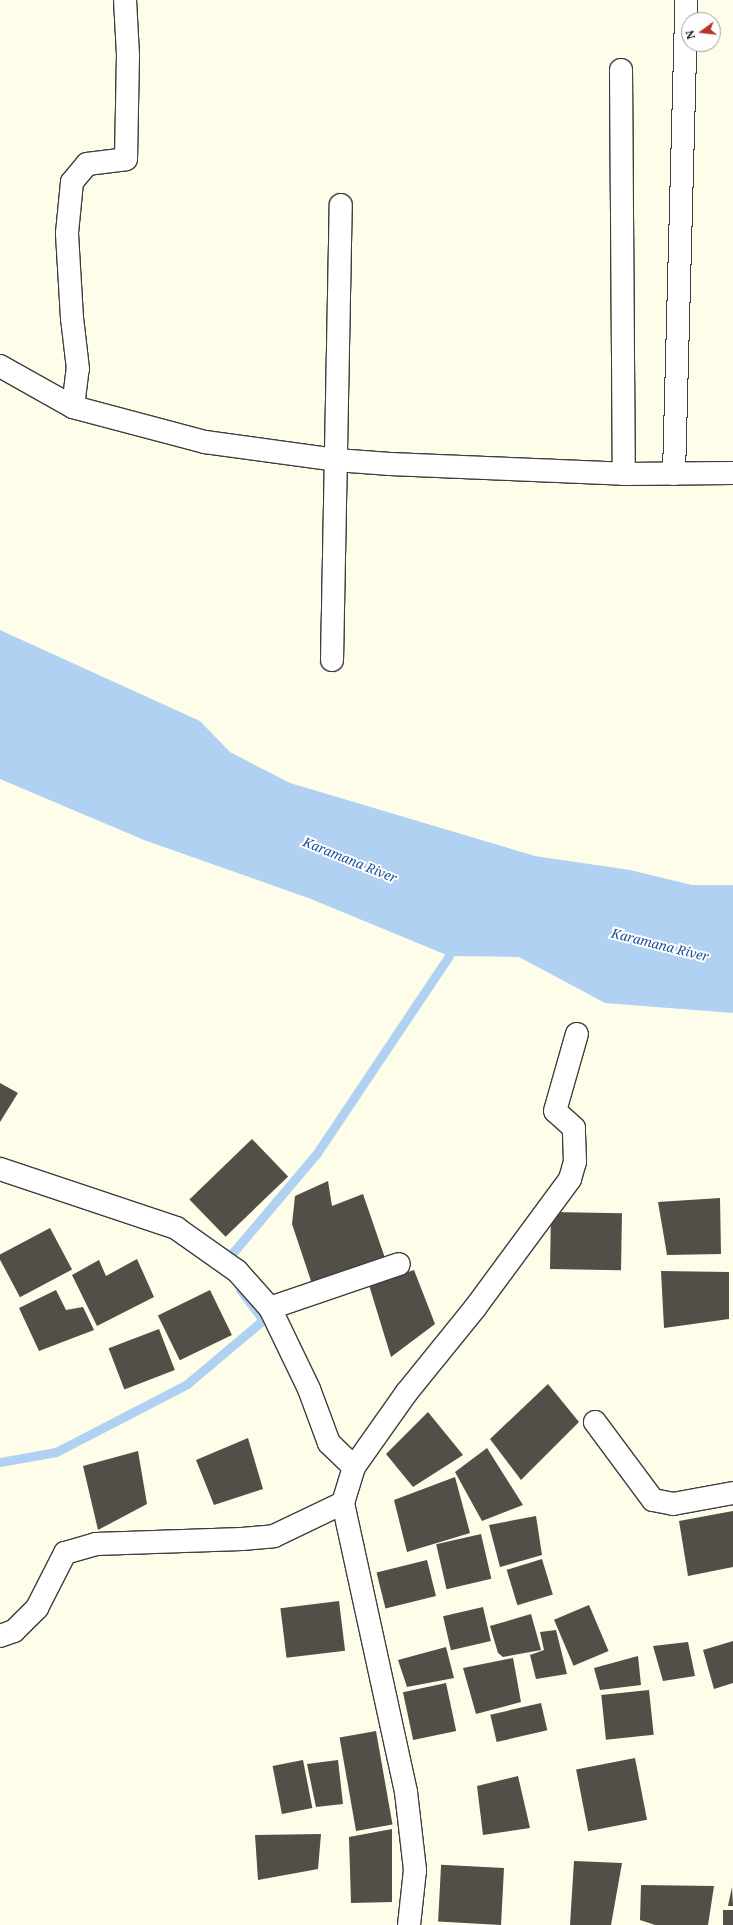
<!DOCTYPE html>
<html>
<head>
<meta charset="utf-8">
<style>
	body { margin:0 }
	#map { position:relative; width:733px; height:1925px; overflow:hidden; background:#fefdea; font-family:"Noto Serif",serif }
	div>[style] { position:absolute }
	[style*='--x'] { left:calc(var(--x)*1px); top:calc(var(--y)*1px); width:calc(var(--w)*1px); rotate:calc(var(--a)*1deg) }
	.water>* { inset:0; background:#b1d1f3 }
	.stream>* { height:9px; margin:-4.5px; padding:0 4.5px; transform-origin:4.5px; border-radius:4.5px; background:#b1d1f3 }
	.building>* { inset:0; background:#534e48; transform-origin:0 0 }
	.roads { filter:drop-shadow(1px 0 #3e3e3e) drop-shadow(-1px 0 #3e3e3e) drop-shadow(0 1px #3e3e3e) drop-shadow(0 -1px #3e3e3e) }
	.minor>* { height:22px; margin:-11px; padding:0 11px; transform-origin:11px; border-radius:11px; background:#fff }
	span { translate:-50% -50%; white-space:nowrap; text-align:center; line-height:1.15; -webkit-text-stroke:4px #fff; paint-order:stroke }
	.water-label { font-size:13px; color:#1a4e97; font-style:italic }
	.north { position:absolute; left:681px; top:12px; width:40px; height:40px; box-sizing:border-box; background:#fff; border:1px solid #9d9d9d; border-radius:50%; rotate:255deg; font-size:11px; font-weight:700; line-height:16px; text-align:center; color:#0b0b0b }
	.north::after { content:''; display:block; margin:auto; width:14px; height:18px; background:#b53629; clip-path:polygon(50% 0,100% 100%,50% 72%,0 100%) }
</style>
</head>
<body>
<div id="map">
	<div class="water">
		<i style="clip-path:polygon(0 630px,200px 721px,230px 752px,290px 783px,535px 856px,630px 870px,692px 885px,733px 885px,733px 1013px,605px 1003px,519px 957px,449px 956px,311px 899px,144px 840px,0 779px)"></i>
	</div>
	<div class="stream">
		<i style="--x:230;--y:1256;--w:135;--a:-49.8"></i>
		<i style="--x:317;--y:1153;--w:237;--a:-56.2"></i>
		<i style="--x:0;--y:1462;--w:57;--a:-10.1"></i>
		<i style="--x:56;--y:1452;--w:148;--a:-27.4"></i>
		<i style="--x:187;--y:1384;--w:99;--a:-40.1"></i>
		<i style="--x:263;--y:1320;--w:38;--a:-127"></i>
	</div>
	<div class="building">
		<i style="clip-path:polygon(0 1083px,18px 1093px,0 1122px)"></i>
		<i style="left:252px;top:1139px;width:52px;height:87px;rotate:46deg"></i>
		<i style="clip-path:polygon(328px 1181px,332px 1206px,363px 1194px,385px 1258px,312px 1284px,292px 1224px,295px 1196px)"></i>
		<i style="clip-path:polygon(720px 1198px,721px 1254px,667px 1255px,658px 1202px)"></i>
		<i style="left:551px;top:1212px;width:71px;height:57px;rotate:1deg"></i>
		<i style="left:50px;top:1228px;width:47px;height:59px;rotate:62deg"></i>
		<i style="clip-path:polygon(137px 1259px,154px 1297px,97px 1326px,72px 1275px,99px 1260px,106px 1276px)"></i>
		<i style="clip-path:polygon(414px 1270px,435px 1324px,391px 1357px,369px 1285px)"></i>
		<i style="clip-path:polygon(661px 1271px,729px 1272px,729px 1319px,664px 1328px)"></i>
		<i style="clip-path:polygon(56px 1290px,66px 1310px,83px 1307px,94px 1330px,39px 1351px,19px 1308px)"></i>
		<i style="left:210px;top:1290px;width:50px;height:58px;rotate:64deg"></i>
		<i style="left:159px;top:1329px;width:44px;height:54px;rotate:69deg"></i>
		<i style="clip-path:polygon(548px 1384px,579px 1422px,521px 1480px,490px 1439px)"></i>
		<i style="clip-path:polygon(428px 1412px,463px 1455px,413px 1487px,386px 1454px)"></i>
		<i style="clip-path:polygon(248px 1438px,263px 1489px,214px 1505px,196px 1460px)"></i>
		<i style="clip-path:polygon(487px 1448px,523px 1505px,482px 1521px,455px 1472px)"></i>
		<i style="clip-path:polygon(138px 1451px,147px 1504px,98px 1530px,83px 1466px)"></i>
		<i style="clip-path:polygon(455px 1477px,470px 1533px,407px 1552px,394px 1500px)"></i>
		<i style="clip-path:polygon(733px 1511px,733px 1567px,688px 1576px,679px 1521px)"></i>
		<i style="clip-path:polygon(536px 1516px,542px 1555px,500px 1567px,489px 1525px)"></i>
		<i style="left:481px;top:1534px;width:46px;height:46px;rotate:77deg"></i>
		<i style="left:542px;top:1559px;width:37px;height:37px;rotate:73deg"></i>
		<i style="left:427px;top:1560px;width:37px;height:52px;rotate:76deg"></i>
		<i style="left:339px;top:1601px;width:50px;height:59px;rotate:83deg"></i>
		<i style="left:589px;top:1605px;width:50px;height:38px;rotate:67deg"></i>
		<i style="left:483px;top:1607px;width:35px;height:41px;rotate:77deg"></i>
		<i style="clip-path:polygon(531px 1614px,541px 1650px,503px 1657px,498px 1653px,490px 1626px)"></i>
		<i style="clip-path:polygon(556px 1630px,567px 1674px,536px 1679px,530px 1655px,544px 1650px,540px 1632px)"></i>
		<i style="clip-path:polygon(733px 1641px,733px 1683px,714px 1689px,703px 1650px)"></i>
		<i style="clip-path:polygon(688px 1642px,695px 1676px,663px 1681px,653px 1646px)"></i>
		<i style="clip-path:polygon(446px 1647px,454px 1678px,407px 1687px,398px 1660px)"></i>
		<i style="clip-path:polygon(638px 1656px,641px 1685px,600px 1690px,594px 1668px)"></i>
		<i style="clip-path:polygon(513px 1658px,521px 1702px,476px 1714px,463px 1668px)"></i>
		<i style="left:446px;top:1683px;width:49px;height:44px;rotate:78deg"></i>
		<i style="left:649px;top:1690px;width:45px;height:48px;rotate:84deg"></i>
		<i style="left:541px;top:1703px;width:28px;height:52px;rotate:77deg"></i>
		<i style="left:376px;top:1731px;width:95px;height:37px;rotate:80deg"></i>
		<i style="left:635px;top:1758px;width:63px;height:60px;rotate:79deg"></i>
		<i style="left:303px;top:1760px;width:49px;height:31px;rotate:79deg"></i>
		<i style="clip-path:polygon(338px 1760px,343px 1804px,316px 1807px,307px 1764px)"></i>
		<i style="clip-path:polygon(518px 1776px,530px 1828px,483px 1835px,477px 1786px)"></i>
		<i style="clip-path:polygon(392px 1829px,392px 1902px,351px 1903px,349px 1837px)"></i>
		<i style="clip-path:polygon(321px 1834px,318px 1869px,258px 1880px,255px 1835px)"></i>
		<i style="clip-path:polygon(574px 1861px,622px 1863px,611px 1925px,570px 1925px)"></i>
		<i style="left:504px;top:1868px;width:57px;height:63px;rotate:93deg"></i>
		<i style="clip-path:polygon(641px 1885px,714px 1886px,708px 1925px,655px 1925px,640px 1920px)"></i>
		<i style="clip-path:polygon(732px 1887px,733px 1906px,728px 1906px)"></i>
		<i style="left:733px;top:1910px;width:15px;height:10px;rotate:90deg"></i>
	</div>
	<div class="roads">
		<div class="minor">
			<i style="--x:621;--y:70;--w:404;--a:89.6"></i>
			<i style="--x:0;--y:366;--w:84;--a:29.3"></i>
			<i style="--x:73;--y:407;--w:137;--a:14.9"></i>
			<i style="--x:205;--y:442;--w:132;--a:7.8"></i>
			<i style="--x:336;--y:460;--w:54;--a:4.2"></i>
			<i style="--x:390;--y:464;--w:234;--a:2.4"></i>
			<i style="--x:624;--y:474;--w:109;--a:-0.5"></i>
			<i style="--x:73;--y:407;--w:38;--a:-83"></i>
			<i style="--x:78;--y:369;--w:51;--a:-96.7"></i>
			<i style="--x:72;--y:318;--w:85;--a:-93.4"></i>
			<i style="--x:67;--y:233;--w:51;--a:-84.4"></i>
			<i style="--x:72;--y:182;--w:23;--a:-50"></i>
			<i style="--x:87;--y:164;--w:39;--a:-7"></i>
			<i style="--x:126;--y:159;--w:104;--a:-88.9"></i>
			<i style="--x:128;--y:55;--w:55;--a:-93.1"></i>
			<i style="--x:674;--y:474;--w:474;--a:-88.5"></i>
			<i style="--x:332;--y:660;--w:455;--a:-88.9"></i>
			<i style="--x:0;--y:1169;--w:186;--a:18.5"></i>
			<i style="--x:176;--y:1228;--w:75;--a:35.2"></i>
			<i style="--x:237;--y:1271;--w:50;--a:48.3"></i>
			<i style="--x:270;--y:1308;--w:90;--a:64.3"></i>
			<i style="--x:309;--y:1389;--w:58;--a:69.7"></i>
			<i style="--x:329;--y:1443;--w:35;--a:44"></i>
			<i style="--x:354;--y:1467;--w:38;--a:107"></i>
			<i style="--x:343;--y:1503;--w:296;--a:77.7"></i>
			<i style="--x:406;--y:1792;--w:79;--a:83.4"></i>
			<i style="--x:415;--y:1870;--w:55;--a:96.2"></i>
			<i style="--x:270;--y:1308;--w:136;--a:-18.8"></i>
			<i style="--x:595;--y:1422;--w:97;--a:53.4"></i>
			<i style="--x:653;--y:1500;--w:20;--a:11"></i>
			<i style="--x:673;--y:1504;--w:61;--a:-10.4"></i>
			<i style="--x:354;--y:1467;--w:92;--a:-54.8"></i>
			<i style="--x:407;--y:1392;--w:108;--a:-51"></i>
			<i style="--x:475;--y:1308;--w:160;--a:-53.6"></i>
			<i style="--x:570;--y:1179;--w:18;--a:-74"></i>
			<i style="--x:575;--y:1162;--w:34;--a:-92"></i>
			<i style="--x:574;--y:1128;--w:25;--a:-138"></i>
			<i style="--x:555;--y:1111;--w:80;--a:-74.1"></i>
			<i style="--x:0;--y:1636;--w:15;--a:-20"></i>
			<i style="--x:14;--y:1631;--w:33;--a:-45"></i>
			<i style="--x:37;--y:1608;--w:62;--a:-63"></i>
			<i style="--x:65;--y:1553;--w:32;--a:-16"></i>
			<i style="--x:96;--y:1544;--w:146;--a:-2"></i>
			<i style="--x:242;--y:1539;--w:32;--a:-5"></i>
			<i style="--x:274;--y:1536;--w:76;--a:-25.6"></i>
		</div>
	</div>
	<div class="water-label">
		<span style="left:350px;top:860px;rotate:22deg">Karamana River</span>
		<span style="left:660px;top:945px;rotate:14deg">Karamana River</span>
	</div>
	<div class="north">N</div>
</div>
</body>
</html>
